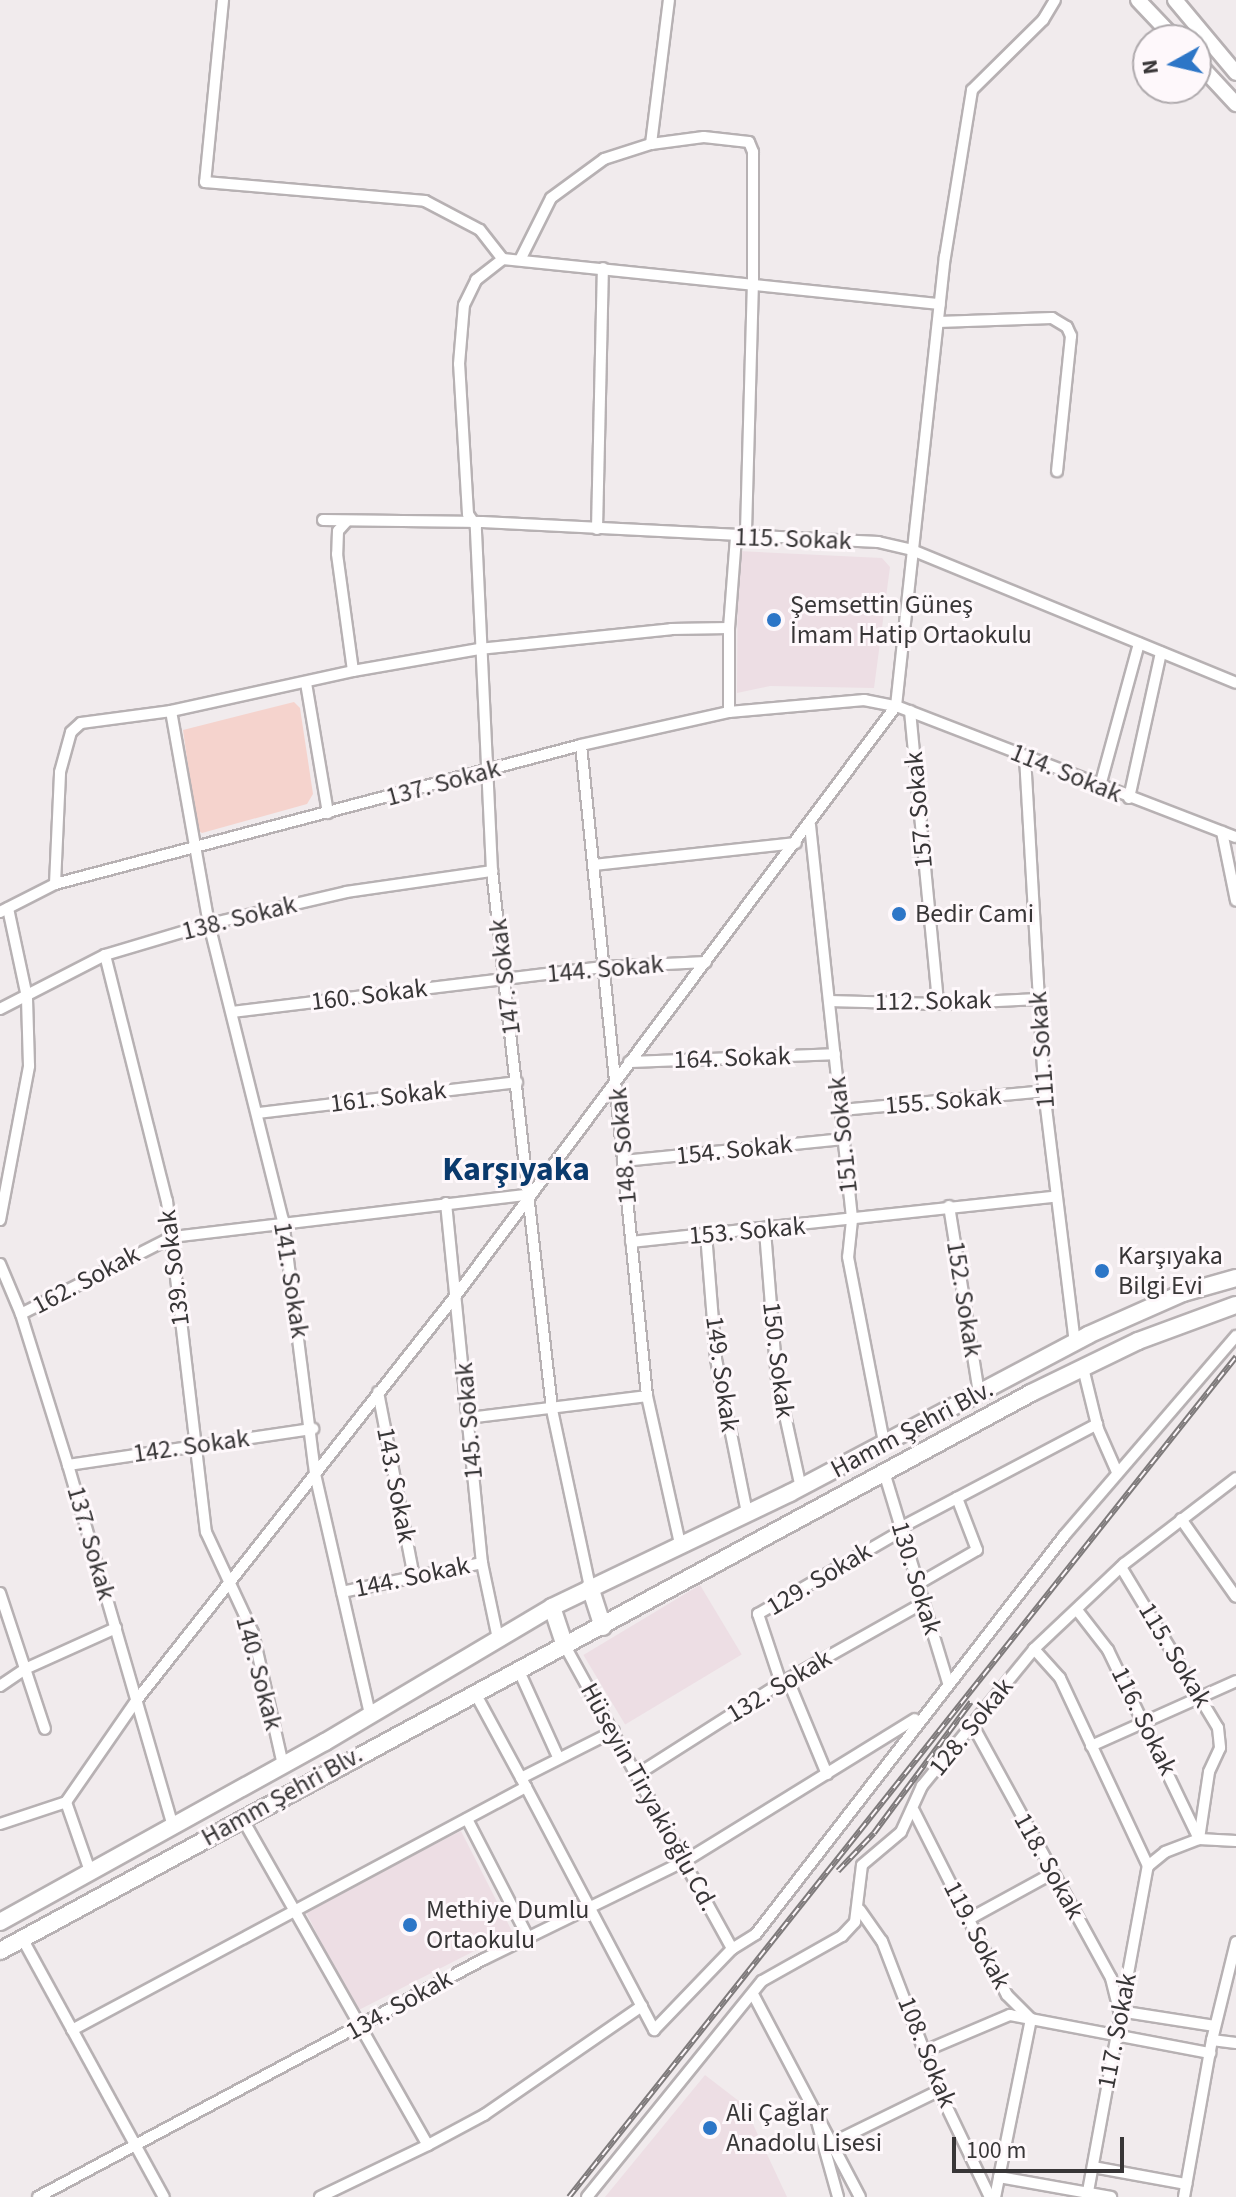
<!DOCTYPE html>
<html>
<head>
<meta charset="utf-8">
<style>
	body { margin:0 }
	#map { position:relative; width:1236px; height:2197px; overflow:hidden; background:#f1ebed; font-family:"Source Sans 3",sans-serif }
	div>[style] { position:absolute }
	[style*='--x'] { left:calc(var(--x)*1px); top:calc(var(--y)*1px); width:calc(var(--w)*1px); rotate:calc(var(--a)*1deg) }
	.built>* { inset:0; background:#eddee4; transform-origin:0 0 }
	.green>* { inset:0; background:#f5d3cd }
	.roads { filter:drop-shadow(2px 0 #b7b1b3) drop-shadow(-2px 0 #b7b1b3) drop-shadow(0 2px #b7b1b3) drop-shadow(0 -2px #b7b1b3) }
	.street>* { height:10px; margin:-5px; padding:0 5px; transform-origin:5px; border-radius:5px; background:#fff }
	.secondary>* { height:14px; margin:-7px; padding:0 7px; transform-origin:7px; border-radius:7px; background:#fff }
	.primary>* { height:16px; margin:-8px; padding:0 8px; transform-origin:8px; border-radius:8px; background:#fff }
	.rail>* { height:6px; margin-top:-3px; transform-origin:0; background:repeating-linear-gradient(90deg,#fef8fb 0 9px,#7e7a7b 0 18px); box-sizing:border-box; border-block:2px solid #7e7a7b }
	.dots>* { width:22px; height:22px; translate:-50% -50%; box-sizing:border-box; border:4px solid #fef8fb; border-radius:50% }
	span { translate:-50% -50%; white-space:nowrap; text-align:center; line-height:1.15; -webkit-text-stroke:6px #fef8fb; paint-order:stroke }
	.street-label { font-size:26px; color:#383637 }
	.poi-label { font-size:26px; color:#383637 }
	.left { translate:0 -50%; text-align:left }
	.district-label { font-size:34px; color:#0a3a6d; font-weight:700 }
	.north { position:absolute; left:1132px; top:24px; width:80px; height:80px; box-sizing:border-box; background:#fef8fb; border:2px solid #afaaad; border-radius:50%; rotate:262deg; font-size:22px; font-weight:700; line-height:32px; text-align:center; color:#383637 }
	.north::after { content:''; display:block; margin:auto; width:28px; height:36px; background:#2d76c7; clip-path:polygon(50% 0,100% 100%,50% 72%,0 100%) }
	.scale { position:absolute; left:952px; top:2137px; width:172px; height:36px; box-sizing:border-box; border:4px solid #383637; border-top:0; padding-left:10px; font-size:24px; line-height:28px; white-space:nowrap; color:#383637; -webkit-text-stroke:6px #fef8fb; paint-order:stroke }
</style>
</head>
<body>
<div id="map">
	<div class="built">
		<i style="clip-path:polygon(738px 551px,882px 558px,890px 567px,874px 688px,770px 686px,737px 693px)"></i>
		<i style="left:700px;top:1585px;width:81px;height:136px;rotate:59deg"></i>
		<i style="left:461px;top:1831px;width:113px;height:175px;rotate:63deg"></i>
		<i style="clip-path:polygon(705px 2075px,744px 2105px,787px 2197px,605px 2197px)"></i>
	</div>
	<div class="green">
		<i style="clip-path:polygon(294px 702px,300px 708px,313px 794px,307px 804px,202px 833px,197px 830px,183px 730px)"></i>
	</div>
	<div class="roads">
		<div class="street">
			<i style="--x:223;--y:0;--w:183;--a:95.6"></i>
			<i style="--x:205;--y:182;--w:221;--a:4.9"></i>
			<i style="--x:425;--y:201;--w:62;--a:27.8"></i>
			<i style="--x:480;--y:230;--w:37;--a:52"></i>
			<i style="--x:651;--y:144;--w:145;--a:-82.9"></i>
			<i style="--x:520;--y:260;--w:69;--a:-63.4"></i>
			<i style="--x:551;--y:198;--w:66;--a:-36.3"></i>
			<i style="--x:604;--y:159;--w:49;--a:-17.7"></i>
			<i style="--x:651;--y:144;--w:53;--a:-7.5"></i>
			<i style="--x:704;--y:137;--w:45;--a:6.3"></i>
			<i style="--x:749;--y:142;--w:11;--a:68"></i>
			<i style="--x:753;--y:152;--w:129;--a:90"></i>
			<i style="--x:753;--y:281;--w:257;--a:91.6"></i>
			<i style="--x:938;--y:322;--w:114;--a:-2"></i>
			<i style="--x:1052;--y:318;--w:17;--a:31"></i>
			<i style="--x:1067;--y:327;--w:10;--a:66"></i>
			<i style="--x:1071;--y:336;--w:136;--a:95.9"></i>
			<i style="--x:323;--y:520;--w:159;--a:0.7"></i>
			<i style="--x:482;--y:522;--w:397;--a:2.9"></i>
			<i style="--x:878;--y:542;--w:35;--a:13"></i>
			<i style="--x:912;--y:550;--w:350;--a:22.3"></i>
			<i style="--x:347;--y:521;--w:13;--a:132"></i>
			<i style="--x:338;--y:531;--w:23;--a:92"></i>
			<i style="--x:337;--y:554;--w:118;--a:82.2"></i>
			<i style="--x:353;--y:671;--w:128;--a:-9.9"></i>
			<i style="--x:479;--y:649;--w:193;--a:-5.9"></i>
			<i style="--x:671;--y:629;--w:58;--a:-1"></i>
			<i style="--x:729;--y:628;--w:84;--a:90"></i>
			<i style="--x:597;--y:529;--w:261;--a:-88.7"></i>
			<i style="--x:729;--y:628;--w:90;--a:-85.6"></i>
			<i style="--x:306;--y:683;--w:132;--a:80.4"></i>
			<i style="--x:171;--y:711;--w:216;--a:79.9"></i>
			<i style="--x:209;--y:924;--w:305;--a:76"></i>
			<i style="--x:283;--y:1220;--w:256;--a:82.8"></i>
			<i style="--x:315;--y:1474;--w:247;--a:77.1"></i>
			<i style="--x:910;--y:711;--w:294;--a:84.5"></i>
			<i style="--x:581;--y:745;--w:654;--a:84.21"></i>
			<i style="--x:647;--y:1396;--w:152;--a:77.4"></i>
			<i style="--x:1025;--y:757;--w:335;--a:86.7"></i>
			<i style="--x:1044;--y:1091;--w:253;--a:83"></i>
			<i style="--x:1100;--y:786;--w:148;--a:-74.7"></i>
			<i style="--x:1129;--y:798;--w:149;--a:-77.6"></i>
			<i style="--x:810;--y:825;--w:397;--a:83.9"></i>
			<i style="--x:852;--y:1220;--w:37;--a:96"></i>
			<i style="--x:848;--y:1257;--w:189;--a:79"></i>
			<i style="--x:1222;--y:832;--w:70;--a:78.5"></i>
			<i style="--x:594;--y:865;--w:203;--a:-6.2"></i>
			<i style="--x:55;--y:884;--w:112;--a:-87.4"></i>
			<i style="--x:60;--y:772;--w:41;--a:-74.6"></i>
			<i style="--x:71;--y:732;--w:13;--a:-42"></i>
			<i style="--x:81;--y:723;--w:91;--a:-7.6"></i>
			<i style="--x:171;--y:711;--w:186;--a:-12.4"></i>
			<i style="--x:0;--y:912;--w:62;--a:-27"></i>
			<i style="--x:55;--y:884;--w:544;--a:-14.8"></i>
			<i style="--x:581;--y:745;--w:152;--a:-12.6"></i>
			<i style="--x:729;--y:712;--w:136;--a:-5.1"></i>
			<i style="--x:864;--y:700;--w:33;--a:11"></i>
			<i style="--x:896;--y:706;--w:364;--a:21.1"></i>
			<i style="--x:105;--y:955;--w:254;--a:75.9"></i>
			<i style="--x:167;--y:1201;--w:333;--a:83.3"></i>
			<i style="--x:206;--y:1532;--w:111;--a:65"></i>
			<i style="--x:253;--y:1633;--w:135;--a:77.2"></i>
			<i style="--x:829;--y:1001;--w:109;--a:1.6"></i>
			<i style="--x:938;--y:1004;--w:100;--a:-2.9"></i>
			<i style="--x:0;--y:1009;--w:118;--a:-27.2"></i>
			<i style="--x:105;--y:955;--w:109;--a:-16.6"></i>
			<i style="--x:209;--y:924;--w:141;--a:-13.1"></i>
			<i style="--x:346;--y:892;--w:148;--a:-8.2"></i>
			<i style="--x:232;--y:1012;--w:376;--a:-6.9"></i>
			<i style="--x:605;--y:967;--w:101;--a:-2.8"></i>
			<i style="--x:629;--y:1062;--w:206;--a:-2.2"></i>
			<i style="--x:841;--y:1110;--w:204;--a:-5.3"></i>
			<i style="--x:258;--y:1113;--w:261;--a:-6.8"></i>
			<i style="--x:623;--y:1161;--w:222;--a:-5.7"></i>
			<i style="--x:446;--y:1203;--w:362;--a:84.3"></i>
			<i style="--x:482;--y:1563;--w:78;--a:78.1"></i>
			<i style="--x:949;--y:1206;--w:189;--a:80.9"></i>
			<i style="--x:0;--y:1220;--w:157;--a:-79.3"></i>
			<i style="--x:29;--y:1066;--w:69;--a:-91.7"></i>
			<i style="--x:27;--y:997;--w:91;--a:-102.1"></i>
			<i style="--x:765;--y:1231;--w:148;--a:85.4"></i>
			<i style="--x:777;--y:1379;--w:112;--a:77.6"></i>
			<i style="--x:706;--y:1234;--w:125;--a:85.4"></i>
			<i style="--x:716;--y:1359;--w:157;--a:78.6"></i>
			<i style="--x:631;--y:1242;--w:425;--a:-6.1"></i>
			<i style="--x:0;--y:1264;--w:54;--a:67.2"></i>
			<i style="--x:21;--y:1314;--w:158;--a:72.7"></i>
			<i style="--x:68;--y:1465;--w:376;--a:73.8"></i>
			<i style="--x:21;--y:1314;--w:169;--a:-27"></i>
			<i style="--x:172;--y:1237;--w:361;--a:-6.8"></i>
			<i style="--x:1083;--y:1368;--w:63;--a:76.2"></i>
			<i style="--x:1098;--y:1429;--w:47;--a:66.2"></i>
			<i style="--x:378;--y:1392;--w:188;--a:79"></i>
			<i style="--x:468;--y:1418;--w:180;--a:-7"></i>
			<i style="--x:68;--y:1465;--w:248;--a:-8.4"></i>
			<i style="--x:884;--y:1472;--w:220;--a:73.1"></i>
			<i style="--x:1181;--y:1519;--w:95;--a:54.8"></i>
			<i style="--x:900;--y:1528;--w:223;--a:-27.8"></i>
			<i style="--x:1121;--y:1567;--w:188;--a:58.9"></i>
			<i style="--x:1218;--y:1728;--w:20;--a:84"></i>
			<i style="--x:1220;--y:1748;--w:26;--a:115"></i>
			<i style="--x:1209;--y:1772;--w:68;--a:98.5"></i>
			<i style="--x:918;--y:1584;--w:68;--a:-30"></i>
			<i style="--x:977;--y:1550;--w:56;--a:-111"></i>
			<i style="--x:590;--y:1587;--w:182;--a:-102.1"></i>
			<i style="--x:552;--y:1409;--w:541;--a:-96.36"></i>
			<i style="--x:492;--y:871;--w:345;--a:-92.7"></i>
			<i style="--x:476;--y:526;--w:14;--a:-124"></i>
			<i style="--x:468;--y:514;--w:150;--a:-93.4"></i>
			<i style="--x:459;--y:364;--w:59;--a:-85.2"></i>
			<i style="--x:464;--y:305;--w:28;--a:-64"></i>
			<i style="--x:476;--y:280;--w:34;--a:-38"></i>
			<i style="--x:503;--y:259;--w:439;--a:5.9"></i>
			<i style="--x:342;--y:1592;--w:143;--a:-11.7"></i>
			<i style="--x:0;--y:1593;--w:143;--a:71.7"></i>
			<i style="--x:1077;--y:1610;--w:51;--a:52.2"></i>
			<i style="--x:1108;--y:1650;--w:208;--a:64.3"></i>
			<i style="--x:565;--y:1646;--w:346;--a:61.1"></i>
			<i style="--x:1034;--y:1649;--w:39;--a:48"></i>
			<i style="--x:1060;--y:1678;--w:208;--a:64.9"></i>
			<i style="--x:519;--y:1671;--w:94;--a:65.6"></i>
			<i style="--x:788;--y:1680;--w:102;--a:67.5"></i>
			<i style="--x:781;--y:1683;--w:73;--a:-108.4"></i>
			<i style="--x:758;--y:1614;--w:165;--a:-30.1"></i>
			<i style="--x:0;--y:1686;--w:30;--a:-34"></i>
			<i style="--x:25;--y:1669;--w:100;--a:-24.3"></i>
			<i style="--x:475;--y:1693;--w:107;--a:61.5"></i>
			<i style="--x:972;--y:1724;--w:290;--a:61.3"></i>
			<i style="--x:1111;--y:1978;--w:34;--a:76"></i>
			<i style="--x:1119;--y:2011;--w:97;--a:8.9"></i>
			<i style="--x:1091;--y:1746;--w:159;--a:-24.1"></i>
			<i style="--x:638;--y:1774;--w:169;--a:-32.5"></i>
			<i style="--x:781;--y:1683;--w:163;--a:-29.4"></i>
			<i style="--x:521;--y:1778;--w:104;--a:-26.8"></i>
			<i style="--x:914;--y:1811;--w:206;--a:63.2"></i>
			<i style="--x:1007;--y:1995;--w:34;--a:45"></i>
			<i style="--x:1031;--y:2019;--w:182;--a:101.4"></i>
			<i style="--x:242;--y:1818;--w:376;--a:60.4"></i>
			<i style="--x:428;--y:2145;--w:120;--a:154.3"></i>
			<i style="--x:467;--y:1819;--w:133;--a:62.7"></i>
			<i style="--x:0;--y:1824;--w:70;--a:-18.4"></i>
			<i style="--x:90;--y:1871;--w:73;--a:-109.2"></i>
			<i style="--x:66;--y:1802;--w:123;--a:-55.3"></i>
			<i style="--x:136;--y:1701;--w:518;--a:-51.74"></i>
			<i style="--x:457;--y:1294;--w:734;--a:-53.26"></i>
			<i style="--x:896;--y:706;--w:452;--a:-83.8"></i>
			<i style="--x:945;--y:257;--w:169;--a:-80.8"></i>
			<i style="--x:972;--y:90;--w:100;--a:-44.6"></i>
			<i style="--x:1043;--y:20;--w:23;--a:-59"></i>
			<i style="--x:860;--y:1910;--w:38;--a:55"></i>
			<i style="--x:882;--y:1941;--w:167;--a:69"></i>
			<i style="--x:942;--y:2097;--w:111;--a:64.4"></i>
			<i style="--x:969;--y:1919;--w:96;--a:-28.7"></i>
			<i style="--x:22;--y:1938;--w:295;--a:61.3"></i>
			<i style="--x:754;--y:1996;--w:227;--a:62.2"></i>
			<i style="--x:72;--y:2030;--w:515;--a:-28.16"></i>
			<i style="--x:526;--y:1787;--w:275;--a:62.2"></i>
			<i style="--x:654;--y:2030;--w:112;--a:-46.1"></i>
			<i style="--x:732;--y:1949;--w:28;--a:-32"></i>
			<i style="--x:756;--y:1934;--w:503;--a:-52.26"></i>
			<i style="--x:1064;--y:1536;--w:264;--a:-49.3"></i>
			<i style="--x:1212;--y:2040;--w:24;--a:7"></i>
			<i style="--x:927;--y:2050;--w:90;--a:-22.9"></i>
			<i style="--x:1010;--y:2015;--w:204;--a:10.8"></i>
			<i style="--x:816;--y:2118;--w:82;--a:74.4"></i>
			<i style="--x:832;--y:2143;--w:120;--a:-26.1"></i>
			<i style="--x:428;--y:2145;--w:64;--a:-28.2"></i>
			<i style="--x:484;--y:2115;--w:192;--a:-34.6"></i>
			<i style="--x:1093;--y:2167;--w:95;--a:10.4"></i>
			<i style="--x:999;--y:2177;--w:114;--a:10.1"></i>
			<i style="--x:38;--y:2197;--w:506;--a:-28.09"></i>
			<i style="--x:484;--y:1959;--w:224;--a:-26"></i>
			<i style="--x:685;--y:1861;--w:270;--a:-31.7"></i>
			<i style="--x:587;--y:2197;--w:278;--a:-51"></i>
			<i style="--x:762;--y:1981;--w:92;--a:-29.4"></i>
			<i style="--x:842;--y:1936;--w:19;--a:-47"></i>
			<i style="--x:855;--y:1922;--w:57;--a:-83"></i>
			<i style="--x:862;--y:1865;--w:51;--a:-40.2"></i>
			<i style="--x:901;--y:1832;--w:51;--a:-65.5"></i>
			<i style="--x:922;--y:1786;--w:177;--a:-50.7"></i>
			<i style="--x:1034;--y:1649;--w:124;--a:-43.4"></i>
			<i style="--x:1124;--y:1564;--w:141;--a:-37.5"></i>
			<i style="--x:1087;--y:2197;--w:337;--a:-79.6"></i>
			<i style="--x:1148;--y:1866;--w:22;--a:-39"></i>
			<i style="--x:1165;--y:1852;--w:36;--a:-21"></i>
			<i style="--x:1199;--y:1839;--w:37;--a:3"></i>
			<i style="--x:1184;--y:2197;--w:159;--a:-79.9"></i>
			<i style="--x:1212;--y:2040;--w:101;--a:-76.2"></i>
		</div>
		<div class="secondary">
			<i style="--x:1138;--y:0;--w:55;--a:46.5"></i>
			<i style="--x:1175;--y:0;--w:95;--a:50.1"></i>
			<i style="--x:1196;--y:61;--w:59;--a:47.1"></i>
		</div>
		<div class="primary">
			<i style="--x:590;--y:1587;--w:42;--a:72"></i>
			<i style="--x:552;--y:1607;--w:41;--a:71.6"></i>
			<i style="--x:0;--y:1922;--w:372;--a:-29"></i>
			<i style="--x:325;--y:1742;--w:264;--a:-30.7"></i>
			<i style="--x:552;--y:1607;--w:264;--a:-25.6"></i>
			<i style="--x:790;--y:1493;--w:337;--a:-27.9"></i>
			<i style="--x:1088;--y:1335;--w:104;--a:-23.9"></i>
			<i style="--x:1183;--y:1293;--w:55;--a:-15.8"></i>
			<i style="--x:0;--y:1951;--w:1172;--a:-28.42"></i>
			<i style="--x:1031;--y:1393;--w:119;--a:-25.9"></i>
			<i style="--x:1138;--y:1341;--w:104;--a:-20.2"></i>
		</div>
	</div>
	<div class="rail">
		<i style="--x:838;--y:1871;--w:52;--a:-46.5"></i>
		<i style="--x:874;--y:1833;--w:163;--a:-53.5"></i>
		<i style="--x:569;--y:2197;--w:1073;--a:-51.55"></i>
	</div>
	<div class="dots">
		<i style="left:774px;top:620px;background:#2d76c7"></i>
		<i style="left:899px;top:914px;background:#2d76c7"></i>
		<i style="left:1102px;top:1271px;background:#2d76c7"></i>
		<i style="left:410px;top:1925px;background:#2d76c7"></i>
		<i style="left:710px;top:2128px;background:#2d76c7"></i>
	</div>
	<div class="street-label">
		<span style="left:793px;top:539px;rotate:2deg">115. Sokak</span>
		<span style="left:1066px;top:773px;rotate:22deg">114. Sokak</span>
		<span style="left:443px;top:783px;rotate:-15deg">137. Sokak</span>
		<span style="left:919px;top:810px;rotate:-95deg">157. Sokak</span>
		<span style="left:239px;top:918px;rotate:-14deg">138. Sokak</span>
		<span style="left:605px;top:969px;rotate:-5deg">144. Sokak</span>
		<span style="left:505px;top:977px;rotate:-97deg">147. Sokak</span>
		<span style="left:369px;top:995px;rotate:-7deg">160. Sokak</span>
		<span style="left:933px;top:1001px;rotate:-1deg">112. Sokak</span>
		<span style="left:1042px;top:1050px;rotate:-94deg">111. Sokak</span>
		<span style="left:732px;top:1058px;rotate:-2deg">164. Sokak</span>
		<span style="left:388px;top:1097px;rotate:-7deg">161. Sokak</span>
		<span style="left:943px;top:1101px;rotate:-5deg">155. Sokak</span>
		<span style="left:843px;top:1135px;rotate:-96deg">151. Sokak</span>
		<span style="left:623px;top:1146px;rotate:-95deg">148. Sokak</span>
		<span style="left:734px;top:1150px;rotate:-6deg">154. Sokak</span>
		<span style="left:747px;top:1231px;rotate:-5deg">153. Sokak</span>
		<span style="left:174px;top:1268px;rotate:-97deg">139. Sokak</span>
		<span style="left:86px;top:1280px;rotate:-28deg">162. Sokak</span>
		<span style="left:291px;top:1280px;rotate:81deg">141. Sokak</span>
		<span style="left:964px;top:1299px;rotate:81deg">152. Sokak</span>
		<span style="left:778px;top:1360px;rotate:83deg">150. Sokak</span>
		<span style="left:722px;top:1374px;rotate:82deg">149. Sokak</span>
		<span style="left:469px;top:1421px;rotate:-95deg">145. Sokak</span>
		<span style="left:912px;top:1429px;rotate:-28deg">Hamm Şehri Blv.</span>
		<span style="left:191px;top:1446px;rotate:-8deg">142. Sokak</span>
		<span style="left:396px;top:1485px;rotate:79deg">143. Sokak</span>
		<span style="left:91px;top:1543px;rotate:74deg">137. Sokak</span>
		<span style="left:412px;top:1577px;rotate:-12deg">144. Sokak</span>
		<span style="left:916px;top:1578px;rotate:73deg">130. Sokak</span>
		<span style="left:819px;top:1579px;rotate:-31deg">129. Sokak</span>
		<span style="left:1175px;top:1655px;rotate:59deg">115. Sokak</span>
		<span style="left:259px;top:1673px;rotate:75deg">140. Sokak</span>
		<span style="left:779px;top:1686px;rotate:-31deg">132. Sokak</span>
		<span style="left:1144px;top:1721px;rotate:64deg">116. Sokak</span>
		<span style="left:971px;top:1727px;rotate:-51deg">128. Sokak</span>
		<span style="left:282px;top:1796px;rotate:-29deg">Hamm Şehri Blv.</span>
		<span style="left:649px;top:1797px;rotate:61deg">Hüseyin Tiryakioğlu Cd.</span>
		<span style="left:1049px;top:1866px;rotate:61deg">118. Sokak</span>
		<span style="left:977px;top:1935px;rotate:63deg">119. Sokak</span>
		<span style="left:399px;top:2005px;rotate:-29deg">134. Sokak</span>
		<span style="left:1117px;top:2031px;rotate:-79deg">117. Sokak</span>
		<span style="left:927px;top:2052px;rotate:68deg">108. Sokak</span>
	</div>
	<div class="poi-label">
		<span class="left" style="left:790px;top:620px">Şemsettin Güneş<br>İmam Hatip Ortaokulu</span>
		<span class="left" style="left:915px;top:914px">Bedir Cami</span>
		<span class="left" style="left:1118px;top:1271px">Karşıyaka<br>Bilgi Evi</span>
		<span class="left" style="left:426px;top:1925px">Methiye Dumlu<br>Ortaokulu</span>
		<span class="left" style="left:726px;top:2128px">Ali Çağlar<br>Anadolu Lisesi</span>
	</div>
	<div class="district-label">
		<span style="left:516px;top:1170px">Karşıyaka</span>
	</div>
	<div class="north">N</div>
	<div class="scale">100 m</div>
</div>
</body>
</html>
